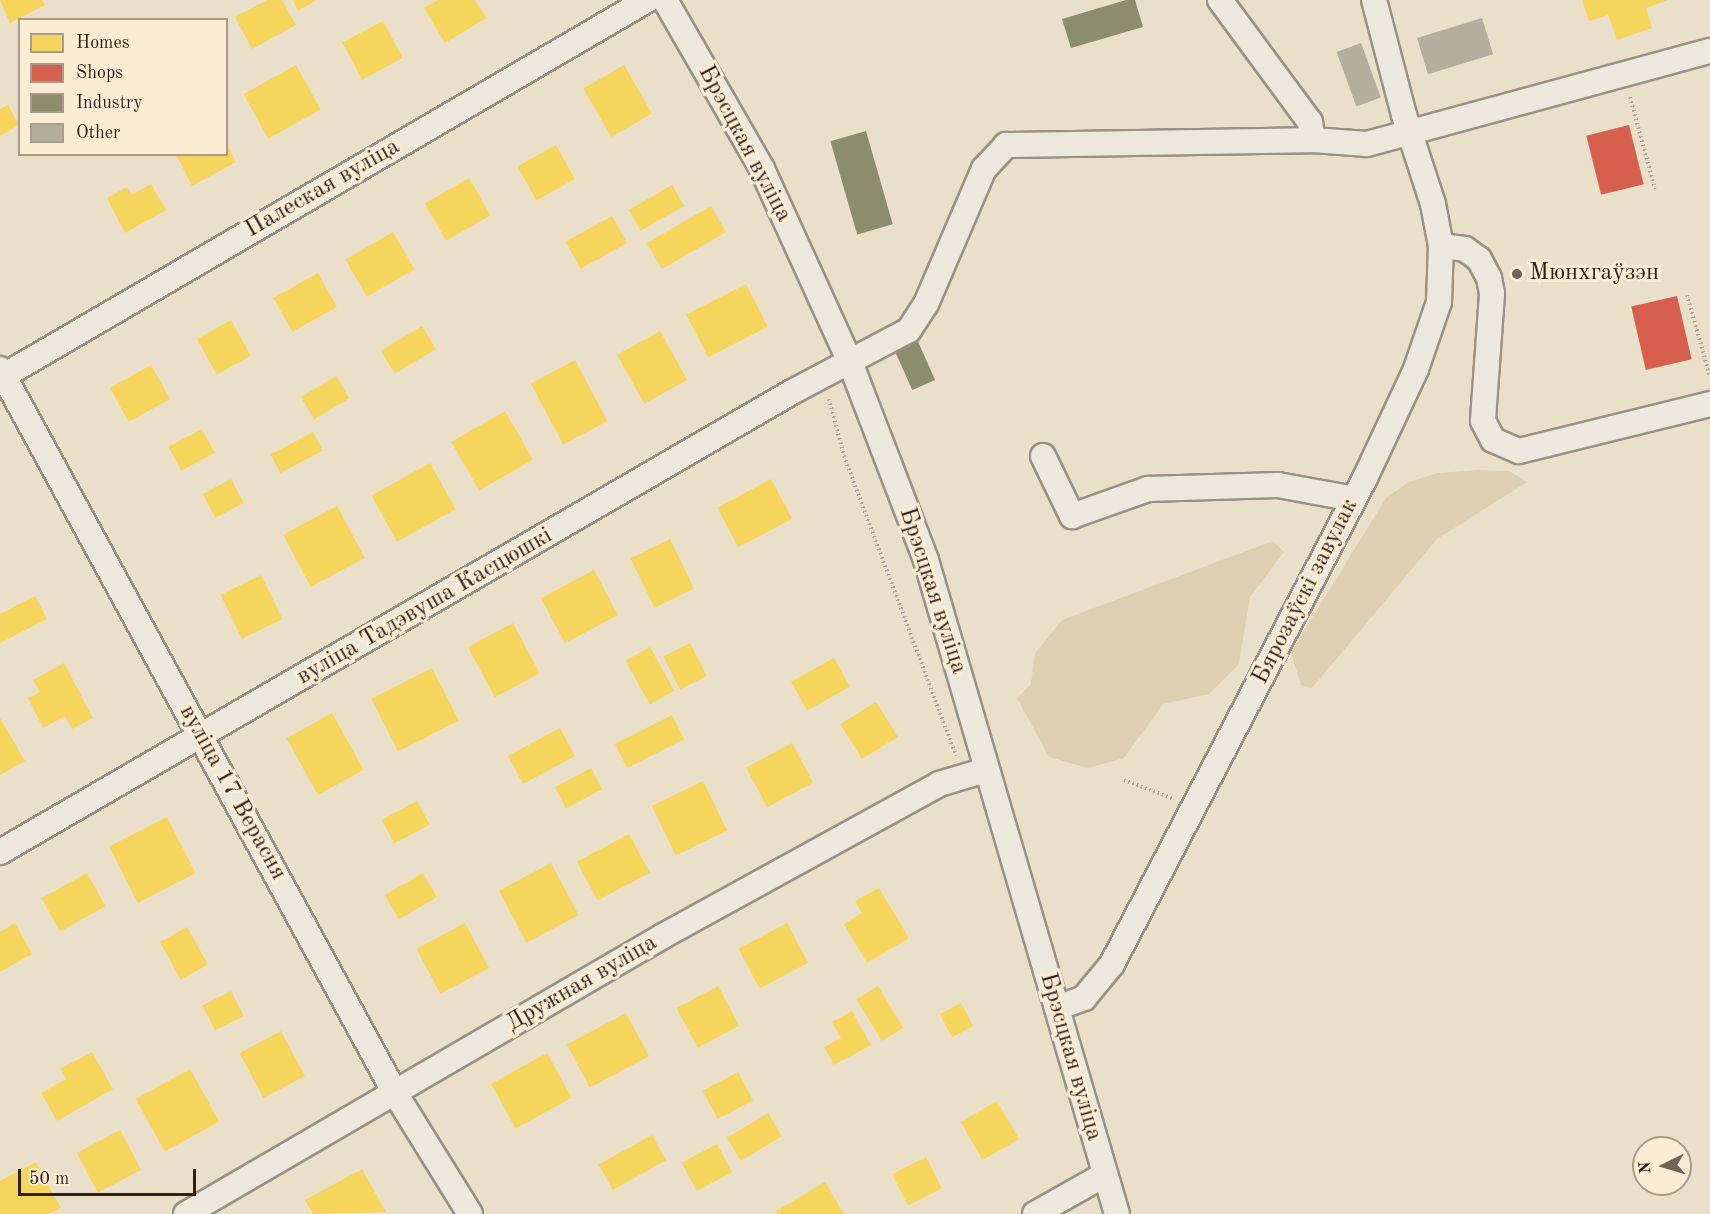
<!DOCTYPE html>
<html>
<head>
<meta charset="utf-8">
<style>
	body { margin:0 }
	#map { position:relative; width:1710px; height:1214px; overflow:hidden; background:#eadfc9; font-family:"Old Standard TT",serif }
	div>[style] { position:absolute }
	[style*='--x'] { left:calc(var(--x)*1px); top:calc(var(--y)*1px); width:calc(var(--w)*1px); rotate:calc(var(--a)*1deg) }
	.green>* { inset:0; background:#decfb2 }
	.homes>* { inset:0; background:#f6d55c; transform-origin:0 0 }
	.shops>* { inset:0; background:#d6604d; transform-origin:0 0 }
	.industry>* { inset:0; background:#8c8c6e; transform-origin:0 0 }
	.building>* { inset:0; background:#b5ad9e; transform-origin:0 0 }
	.path>* { height:4px; margin-top:-2px; transform-origin:0; background:repeating-linear-gradient(90deg,#aaa49b 0 1.5px,transparent 0 4.5px) }
	.roads { filter:drop-shadow(2px 0 #999184) drop-shadow(-2px 0 #999184) drop-shadow(0 2px #999184) drop-shadow(0 -2px #999184) }
	.minor>* { height:24px; margin:-12px; padding:0 12px; transform-origin:12px; border-radius:12px; background:#ede8dd }
	.dots>* { width:16px; height:16px; translate:-50% -50%; box-sizing:border-box; border:3px solid #faedd3; border-radius:50% }
	span { translate:-50% -50%; white-space:nowrap; text-align:center; line-height:1.15; -webkit-text-stroke:6px #faedd3; paint-order:stroke }
	.street-label { font-size:24px; color:#2f2119 }
	.poi-label { font-size:24px; color:#2f2119 }
	.left { translate:0 -50%; text-align:left }
	.legend { position:absolute; left:18px; top:18px; width:210px; height:138px; box-sizing:border-box; background:#faedd3; border:2px solid #a99b89; margin:0; padding:8px 10px; list-style:none; font-size:18px; color:#2f2119 }
	.legend li { display:flex; align-items:center; gap:12px; height:30px }
	.legend b { width:30px; border:2px solid #a99b89 }
	.north { position:absolute; left:1632px; top:1136px; width:60px; height:60px; box-sizing:border-box; background:#faedd3; border:2px solid #a99b89; border-radius:50%; rotate:265deg; font-size:16px; font-weight:700; line-height:24px; text-align:center; color:#2f2119 }
	.north::after { content:''; display:block; margin:auto; width:21px; height:27px; background:#706457; clip-path:polygon(50% 0,100% 100%,50% 72%,0 100%) }
	.scale { position:absolute; left:18px; top:1169px; width:178px; height:27px; box-sizing:border-box; border:3px solid #2f2119; border-top:0; padding-left:8px; font-size:18px; line-height:21px; white-space:nowrap; color:#2f2119; -webkit-text-stroke:4px #faedd3; paint-order:stroke }
</style>
</head>
<body>
<div id="map">
	<div class="green">
		<i style="clip-path:polygon(1478px 470px,1509px 471px,1527px 482px,1437px 539px,1312px 688px,1301px 685px,1291px 652px,1386px 498px,1409px 482px,1438px 473px)"></i>
		<i style="clip-path:polygon(1273px 541px,1284px 552px,1250px 597px,1239px 664px,1209px 694px,1163px 704px,1124px 758px,1088px 768px,1049px 757px,1017px 698px,1031px 684px,1035px 653px,1062px 620px)"></i>
	</div>
	<div class="homes">
		<i style="clip-path:polygon(0 0,42px 0,45px 5px,10px 23px)"></i>
		<i style="clip-path:polygon(267px 0,282px 0,296px 25px,252px 49px,235px 17px)"></i>
		<i style="clip-path:polygon(293px 0,317px 0,298px 11px)"></i>
		<i style="clip-path:polygon(438px 0,475px 0,486px 18px,445px 43px,424px 8px)"></i>
		<i style="clip-path:polygon(1582px 0,1668px 0,1646px 8px,1652px 28px,1617px 40px,1608px 15px,1589px 21px)"></i>
		<i style="left:383px;top:21px;width:42px;height:46px;rotate:62deg"></i>
		<i style="left:296px;top:65px;width:51px;height:60px;rotate:61deg"></i>
		<i style="left:624px;top:65px;width:56px;height:47px;rotate:60deg"></i>
		<i style="clip-path:polygon(8px 105px,19px 125px,0 136px,0 109px)"></i>
		<i style="clip-path:polygon(226px 143px,236px 162px,192px 186px,176px 154px,226px 154px)"></i>
		<i style="left:556px;top:145px;width:39px;height:44px;rotate:61deg"></i>
		<i style="left:469px;top:178px;width:43px;height:51px;rotate:60deg"></i>
		<i style="clip-path:polygon(151px 184px,166px 210px,125px 233px,107px 198px,127px 187px,131px 195px)"></i>
		<i style="left:672px;top:185px;width:24px;height:50px;rotate:60deg"></i>
		<i style="left:711px;top:206px;width:30px;height:74px;rotate:60deg"></i>
		<i style="left:612px;top:216px;width:31px;height:53px;rotate:61deg"></i>
		<i style="left:393px;top:232px;width:43px;height:55px;rotate:60deg"></i>
		<i style="left:318px;top:273px;width:39px;height:51px;rotate:61deg"></i>
		<i style="left:746px;top:284px;width:48px;height:67px;rotate:63deg"></i>
		<i style="left:231px;top:320px;width:41px;height:39px;rotate:61deg"></i>
		<i style="left:422px;top:326px;width:27px;height:48px;rotate:59deg"></i>
		<i style="left:660px;top:331px;width:56px;height:49px;rotate:61deg"></i>
		<i style="left:575px;top:360px;width:69px;height:50px;rotate:62deg"></i>
		<i style="left:151px;top:365px;width:39px;height:47px;rotate:61deg"></i>
		<i style="left:336px;top:376px;width:26px;height:41px;rotate:59deg"></i>
		<i style="left:505px;top:411px;width:56px;height:62px;rotate:60deg"></i>
		<i style="left:202px;top:429px;width:27px;height:38px;rotate:62deg"></i>
		<i style="left:313px;top:432px;width:21px;height:48px;rotate:62deg"></i>
		<i style="left:430px;top:463px;width:53px;height:67px;rotate:61deg"></i>
		<i style="left:231px;top:479px;width:27px;height:32px;rotate:62deg"></i>
		<i style="left:771px;top:479px;width:45px;height:61px;rotate:62deg"></i>
		<i style="left:337px;top:506px;width:59px;height:61px;rotate:62deg"></i>
		<i style="left:670px;top:539px;width:55px;height:44px;rotate:64deg"></i>
		<i style="left:594px;top:570px;width:51px;height:60px;rotate:62deg"></i>
		<i style="left:261px;top:575px;width:49px;height:45px;rotate:64deg"></i>
		<i style="clip-path:polygon(35px 596px,47px 619px,0 643px,0 614px)"></i>
		<i style="left:513px;top:623px;width:57px;height:51px;rotate:62deg"></i>
		<i style="left:690px;top:643px;width:37px;height:30px;rotate:63deg"></i>
		<i style="left:650px;top:647px;width:50px;height:28px;rotate:61deg"></i>
		<i style="left:834px;top:658px;width:33px;height:49px;rotate:61deg"></i>
		<i style="clip-path:polygon(64px 663px,93px 718px,72px 729px,65px 716px,43px 728px,28px 698px,40px 692px,33px 680px)"></i>
		<i style="left:432px;top:668px;width:59px;height:68px;rotate:63deg"></i>
		<i style="left:876px;top:702px;width:41px;height:42px;rotate:58deg"></i>
		<i style="left:332px;top:713px;width:65px;height:52px;rotate:61deg"></i>
		<i style="left:672px;top:715px;width:27px;height:64px;rotate:63deg"></i>
		<i style="clip-path:polygon(0 718px,25px 761px,0 775px)"></i>
		<i style="left:560px;top:728px;width:32px;height:59px;rotate:62deg"></i>
		<i style="left:792px;top:743px;width:45px;height:52px;rotate:62deg"></i>
		<i style="left:591px;top:768px;width:24px;height:41px;rotate:62deg"></i>
		<i style="left:703px;top:781px;width:55px;height:57px;rotate:64deg"></i>
		<i style="left:417px;top:801px;width:27px;height:40px;rotate:62deg"></i>
		<i style="left:167px;top:817px;width:63px;height:65px;rotate:63deg"></i>
		<i style="left:629px;top:834px;width:44px;height:59px;rotate:62deg"></i>
		<i style="left:551px;top:863px;width:59px;height:59px;rotate:62deg"></i>
		<i style="left:87px;top:873px;width:38px;height:52px;rotate:61deg"></i>
		<i style="left:423px;top:873px;width:28px;height:44px;rotate:60deg"></i>
		<i style="clip-path:polygon(879px 888px,909px 938px,867px 963px,844px 924px,862px 913px,855px 901px)"></i>
		<i style="clip-path:polygon(15px 923px,32px 954px,0 972px,0 932px)"></i>
		<i style="left:465px;top:923px;width:51px;height:55px;rotate:62deg"></i>
		<i style="left:787px;top:923px;width:45px;height:55px;rotate:62deg"></i>
		<i style="left:187px;top:927px;width:43px;height:31px;rotate:61deg"></i>
		<i style="left:718px;top:986px;width:45px;height:47px;rotate:62deg"></i>
		<i style="left:878px;top:986px;width:49px;height:25px;rotate:59deg"></i>
		<i style="left:231px;top:991px;width:28px;height:32px;rotate:63deg"></i>
		<i style="left:961px;top:1003px;width:26px;height:24px;rotate:62deg"></i>
		<i style="clip-path:polygon(852px 1011px,871px 1045px,834px 1065px,824px 1047px,841px 1038px,832px 1022px)"></i>
		<i style="left:626px;top:1013px;width:49px;height:67px;rotate:62deg"></i>
		<i style="left:281px;top:1031px;width:51px;height:47px;rotate:62deg"></i>
		<i style="clip-path:polygon(92px 1052px,113px 1089px,57px 1121px,41px 1093px,66px 1079px,60px 1069px)"></i>
		<i style="left:547px;top:1053px;width:51px;height:64px;rotate:61deg"></i>
		<i style="left:190px;top:1069px;width:60px;height:62px;rotate:61deg"></i>
		<i style="left:738px;top:1072px;width:32px;height:40px;rotate:62deg"></i>
		<i style="left:997px;top:1101px;width:44px;height:42px;rotate:60deg"></i>
		<i style="left:768px;top:1113px;width:27px;height:48px;rotate:59deg"></i>
		<i style="left:120px;top:1130px;width:45px;height:49px;rotate:62deg"></i>
		<i style="left:652px;top:1135px;width:29px;height:61px;rotate:61deg"></i>
		<i style="left:717px;top:1144px;width:32px;height:40px;rotate:62deg"></i>
		<i style="left:926px;top:1157px;width:35px;height:38px;rotate:63deg"></i>
		<i style="clip-path:polygon(36px 1162px,61px 1208px,48px 1214px,0 1214px,0 1181px)"></i>
		<i style="clip-path:polygon(362px 1169px,386px 1212px,313px 1214px,305px 1200px)"></i>
		<i style="clip-path:polygon(825px 1182px,844px 1214px,777px 1214px,776px 1211px)"></i>
	</div>
	<div class="shops">
		<i style="left:1629px;top:125px;width:61px;height:44px;rotate:76deg"></i>
		<i style="left:1677px;top:296px;width:65px;height:47px;rotate:77deg"></i>
	</div>
	<div class="industry">
		<i style="clip-path:polygon(1126px 0,1135px 0,1143px 27px,1071px 48px,1062px 19px)"></i>
		<i style="left:866px;top:131px;width:97px;height:37px;rotate:74deg"></i>
		<i style="left:916px;top:337px;width:47px;height:25px;rotate:66deg"></i>
	</div>
	<div class="building">
		<i style="left:1482px;top:18px;width:38px;height:68px;rotate:73deg"></i>
		<i style="left:1361px;top:43px;width:58px;height:26px;rotate:70deg"></i>
	</div>
	<div class="path">
		<i style="--x:1630;--y:97;--w:95;--a:74.8"></i>
		<i style="--x:1687;--y:295;--w:85;--a:74.3"></i>
		<i style="--x:829;--y:399;--w:59;--a:75.3"></i>
		<i style="--x:844;--y:456;--w:320;--a:69.5"></i>
		<i style="--x:1124;--y:780;--w:53;--a:20.8"></i>
	</div>
	<div class="roads">
		<div class="minor">
			<i style="--x:665;--y:0;--w:195;--a:60.1"></i>
			<i style="--x:762;--y:169;--w:212;--a:65.5"></i>
			<i style="--x:850;--y:362;--w:212;--a:69"></i>
			<i style="--x:926;--y:560;--w:681;--a:73.72"></i>
			<i style="--x:1220;--y:0;--w:152;--a:53.6"></i>
			<i style="--x:1310;--y:122;--w:18;--a:81"></i>
			<i style="--x:1313;--y:140;--w:54;--a:4.2"></i>
			<i style="--x:1367;--y:144;--w:355;--a:-15.2"></i>
			<i style="--x:1441;--y:246;--w:24;--a:7"></i>
			<i style="--x:1465;--y:249;--w:17;--a:36"></i>
			<i style="--x:1479;--y:259;--w:21;--a:62"></i>
			<i style="--x:1489;--y:278;--w:16;--a:79"></i>
			<i style="--x:1492;--y:294;--w:127;--a:94.1"></i>
			<i style="--x:1483;--y:421;--w:21;--a:62"></i>
			<i style="--x:1493;--y:440;--w:28;--a:23"></i>
			<i style="--x:1519;--y:451;--w:197;--a:-13.8"></i>
			<i style="--x:0;--y:369;--w:825;--a:61.38"></i>
			<i style="--x:395;--y:1093;--w:142;--a:58.2"></i>
			<i style="--x:0;--y:378;--w:749;--a:-30.29"></i>
			<i style="--x:1043;--y:456;--w:67;--a:64.2"></i>
			<i style="--x:1072;--y:516;--w:81;--a:-19.6"></i>
			<i style="--x:1148;--y:489;--w:130;--a:-1.8"></i>
			<i style="--x:1278;--y:485;--w:77;--a:10.4"></i>
			<i style="--x:0;--y:852;--w:916;--a:-30.15"></i>
			<i style="--x:792;--y:392;--w:132;--a:-27.9"></i>
			<i style="--x:909;--y:330;--w:31;--a:-57"></i>
			<i style="--x:926;--y:304;--w:147;--a:-66.8"></i>
			<i style="--x:984;--y:169;--w:33;--a:-47"></i>
			<i style="--x:1006;--y:145;--w:307;--a:-0.9"></i>
			<i style="--x:1057;--y:1008;--w:29;--a:-20"></i>
			<i style="--x:1084;--y:998;--w:44;--a:-50.5"></i>
			<i style="--x:1112;--y:964;--w:548;--a:-62.5"></i>
			<i style="--x:1365;--y:478;--w:120;--a:-64.9"></i>
			<i style="--x:1416;--y:369;--w:71;--a:-71.1"></i>
			<i style="--x:1439;--y:302;--w:56;--a:-88"></i>
			<i style="--x:1441;--y:246;--w:43;--a:-100.8"></i>
			<i style="--x:1433;--y:204;--w:94;--a:-108"></i>
			<i style="--x:1404;--y:115;--w:119;--a:-104.6"></i>
			<i style="--x:186;--y:1214;--w:552;--a:-30.23"></i>
			<i style="--x:663;--y:936;--w:315;--a:-28.8"></i>
			<i style="--x:939;--y:784;--w:49;--a:-16.6"></i>
			<i style="--x:1035;--y:1214;--w:79;--a:-29.5"></i>
		</div>
	</div>
	<div class="dots">
		<i style="left:1517px;top:274px;background:#706457"></i>
	</div>
	<div class="street-label">
		<span style="left:744px;top:144px;rotate:62deg">Брэсцкая вуліца</span>
		<span style="left:323px;top:189px;rotate:-30deg">Палеская вуліца</span>
		<span style="left:932px;top:591px;rotate:72deg">Брэсцкая вуліца</span>
		<span style="left:1306px;top:592px;rotate:-63deg">Бярозаўскі завулак</span>
		<span style="left:425px;top:607px;rotate:-30deg">вуліца Тадэвуша Касцюшкі</span>
		<span style="left:232px;top:793px;rotate:61deg">вуліца 17 Верасня</span>
		<span style="left:582px;top:984px;rotate:-30deg">Дружная вуліца</span>
		<span style="left:1070px;top:1057px;rotate:74deg">Брэсцкая вуліца</span>
	</div>
	<div class="poi-label">
		<span class="left" style="left:1529px;top:274px">Мюнхгаўзэн</span>
	</div>
	<ul class="legend">
	<li><b style="height:16px;background:#f6d55c"></b>Homes</li>
	<li><b style="height:16px;background:#d6604d"></b>Shops</li>
	<li><b style="height:16px;background:#8c8c6e"></b>Industry</li>
	<li><b style="height:16px;background:#b5ad9e"></b>Other</li>
	</ul>
	<div class="north">N</div>
	<div class="scale">50 m</div>
</div>
</body>
</html>
